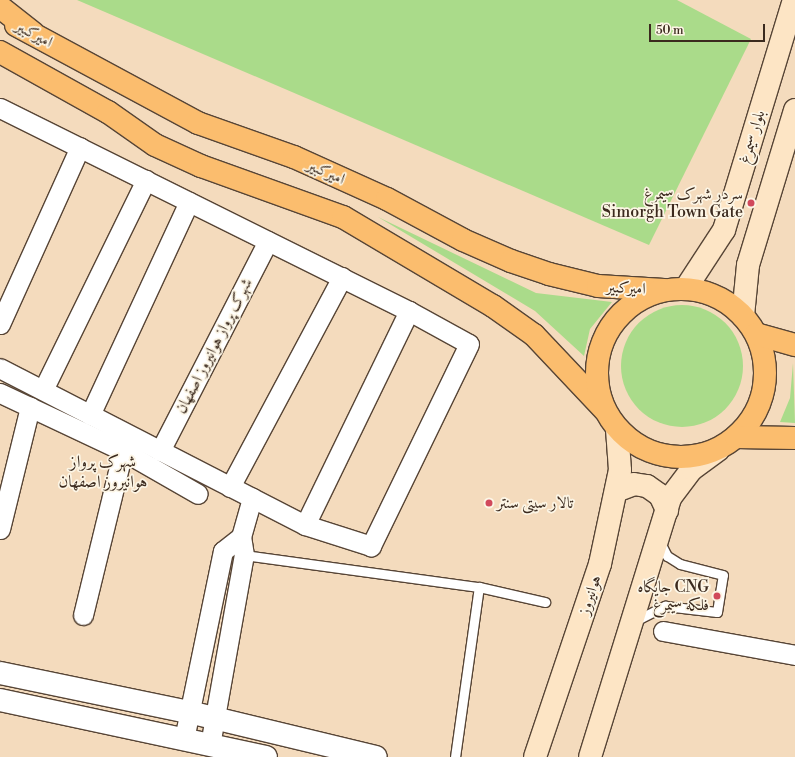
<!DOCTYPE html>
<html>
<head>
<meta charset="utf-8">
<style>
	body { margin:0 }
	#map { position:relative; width:795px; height:757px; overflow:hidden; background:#f4dbbd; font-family:"Libre Bodoni",Amiri,serif }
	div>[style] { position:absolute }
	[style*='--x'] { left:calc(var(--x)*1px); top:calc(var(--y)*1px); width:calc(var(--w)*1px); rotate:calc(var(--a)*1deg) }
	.green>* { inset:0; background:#aadb8a }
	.round { border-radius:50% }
	.roads { filter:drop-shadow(1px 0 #574536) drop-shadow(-1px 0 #574536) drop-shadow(0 1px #574536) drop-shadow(0 -1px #574536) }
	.service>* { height:9px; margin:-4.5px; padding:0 4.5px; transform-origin:4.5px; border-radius:4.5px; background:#fff }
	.minor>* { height:19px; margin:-9.5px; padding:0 9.5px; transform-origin:9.5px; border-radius:9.5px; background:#fff }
	.tertiary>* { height:22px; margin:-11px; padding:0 11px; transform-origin:11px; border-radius:11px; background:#fff }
	.secondary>* { height:22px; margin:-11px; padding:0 11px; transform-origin:11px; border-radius:11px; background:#fde5c5 }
	.primary>* { height:22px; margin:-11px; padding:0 11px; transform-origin:11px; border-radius:11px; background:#fbbd6e }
	.primary>.ring { margin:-11px; padding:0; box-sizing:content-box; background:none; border:22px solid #fbbd6e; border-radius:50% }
	.motorway>* { height:22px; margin:-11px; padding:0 11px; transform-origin:11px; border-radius:11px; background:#fbbd6e }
	.dots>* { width:11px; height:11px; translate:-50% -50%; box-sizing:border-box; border:2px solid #fcf5e5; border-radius:50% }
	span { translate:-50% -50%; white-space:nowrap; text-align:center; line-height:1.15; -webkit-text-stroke:3.5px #fcf5e5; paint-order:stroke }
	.street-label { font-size:16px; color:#3b2a1e }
	.poi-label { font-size:16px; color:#3b2a1e }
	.right { translate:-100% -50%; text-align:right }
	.left { translate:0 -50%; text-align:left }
	.neighbourhood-label { font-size:17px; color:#3b2a1e }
	.scale { position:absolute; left:649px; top:24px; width:116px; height:18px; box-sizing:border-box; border:2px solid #3b2a1e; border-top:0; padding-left:5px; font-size:12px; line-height:14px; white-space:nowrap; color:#3b2a1e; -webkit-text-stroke:3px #fcf5e5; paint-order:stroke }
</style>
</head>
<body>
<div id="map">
	<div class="green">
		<i style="clip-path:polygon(77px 0,677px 0,751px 39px,649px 245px)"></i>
		<i style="clip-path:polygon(378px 217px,536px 293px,612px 302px,590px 329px,584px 356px,535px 311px)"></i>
		<i class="round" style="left:621px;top:305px;width:122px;height:122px"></i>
		<i style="clip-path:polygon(793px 363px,795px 423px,780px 422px,790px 398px)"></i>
	</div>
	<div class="roads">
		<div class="service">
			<i style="--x:244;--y:555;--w:237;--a:7.8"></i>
			<i style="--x:479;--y:587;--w:68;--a:12.8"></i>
			<i style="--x:635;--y:621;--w:34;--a:-27"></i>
			<i style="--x:665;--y:606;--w:52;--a:6.6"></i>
			<i style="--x:717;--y:612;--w:37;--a:-81"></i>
			<i style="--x:723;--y:575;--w:44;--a:-165.7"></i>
			<i style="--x:680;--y:564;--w:15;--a:-148"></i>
			<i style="--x:667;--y:556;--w:16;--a:-117"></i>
			<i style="--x:455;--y:757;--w:172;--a:-82"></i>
		</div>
		<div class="minor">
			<i style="--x:0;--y:108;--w:457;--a:26.4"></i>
			<i style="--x:409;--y:311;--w:68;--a:28.8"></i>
			<i style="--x:469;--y:344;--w:225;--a:115.9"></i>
			<i style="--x:371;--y:546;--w:69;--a:-162.3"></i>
			<i style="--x:305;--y:525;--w:343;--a:-152.8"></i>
			<i style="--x:0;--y:324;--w:194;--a:-65.7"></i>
			<i style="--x:43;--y:390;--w:234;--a:-63.9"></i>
			<i style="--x:0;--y:393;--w:136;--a:25.2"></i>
			<i style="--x:123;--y:451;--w:86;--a:29.8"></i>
			<i style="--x:90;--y:415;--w:235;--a:-65.1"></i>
			<i style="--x:160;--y:451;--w:236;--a:-62.8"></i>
			<i style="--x:230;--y:487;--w:238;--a:-61.9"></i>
			<i style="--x:305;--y:525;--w:238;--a:-64.1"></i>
			<i style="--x:0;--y:529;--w:126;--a:-76.2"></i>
			<i style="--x:83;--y:615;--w:169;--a:-76.3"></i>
			<i style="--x:663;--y:631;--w:134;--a:10.3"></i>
			<i style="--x:184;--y:739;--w:192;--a:-78.3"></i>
			<i style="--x:223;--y:551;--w:23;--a:-38"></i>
			<i style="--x:210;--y:745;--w:193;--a:-79.9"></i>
			<i style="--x:244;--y:555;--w:18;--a:-99"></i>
			<i style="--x:241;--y:537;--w:41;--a:-74.2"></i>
		</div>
		<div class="tertiary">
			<i style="--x:0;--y:673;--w:193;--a:11.7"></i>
			<i style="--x:189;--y:712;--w:192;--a:13.5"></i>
			<i style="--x:0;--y:700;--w:272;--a:12.1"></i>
		</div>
		<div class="secondary">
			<i style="--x:686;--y:288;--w:69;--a:-56.8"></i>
			<i style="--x:724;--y:230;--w:240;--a:-73.1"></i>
			<i style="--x:743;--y:316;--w:51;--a:-84.4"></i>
			<i style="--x:748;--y:265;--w:162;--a:-73.1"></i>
			<i style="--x:616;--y:491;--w:19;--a:-21"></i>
			<i style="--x:634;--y:484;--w:13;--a:9"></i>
			<i style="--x:647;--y:486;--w:16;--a:35"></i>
			<i style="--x:660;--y:495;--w:17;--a:65"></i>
			<i style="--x:535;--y:757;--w:204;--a:-71.4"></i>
			<i style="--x:600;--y:564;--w:96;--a:-78"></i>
			<i style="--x:620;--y:470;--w:41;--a:-94.2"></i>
			<i style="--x:590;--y:757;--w:271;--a:-72.8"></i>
			<i style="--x:670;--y:498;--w:36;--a:-53"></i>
			<i style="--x:692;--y:469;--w:32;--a:-36"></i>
		</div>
		<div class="primary">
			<i style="--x:16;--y:25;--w:207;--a:28.3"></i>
			<i style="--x:198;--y:123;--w:102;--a:19.5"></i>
			<i style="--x:294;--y:157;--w:102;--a:24.3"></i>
			<i style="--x:387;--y:199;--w:86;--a:28.3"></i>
			<i style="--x:463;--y:240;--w:52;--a:23.6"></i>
			<i style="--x:511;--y:261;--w:40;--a:18.9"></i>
			<i style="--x:549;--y:274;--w:50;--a:13.8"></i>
			<i style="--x:598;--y:286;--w:66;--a:3.5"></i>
			<i style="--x:0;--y:52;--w:124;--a:29.1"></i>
			<i style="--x:108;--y:112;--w:57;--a:35.1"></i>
			<i style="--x:155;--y:145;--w:51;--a:24.5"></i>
			<i style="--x:201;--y:166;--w:151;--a:19.8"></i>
			<i style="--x:343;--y:217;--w:174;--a:30.7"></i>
			<i style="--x:493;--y:306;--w:50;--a:35.3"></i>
			<i style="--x:534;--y:335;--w:103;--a:46.6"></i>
			<i class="ring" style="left:597px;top:289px;width:146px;height:146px"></i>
			<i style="--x:756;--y:334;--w:41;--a:15.8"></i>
			<i style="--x:736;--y:437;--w:59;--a:1"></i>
		</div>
		<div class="motorway">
			<i style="--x:0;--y:7;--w:42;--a:38.2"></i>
		</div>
	</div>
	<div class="dots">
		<i style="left:751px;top:203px;background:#d1495b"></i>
		<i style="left:489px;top:503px;background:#d1495b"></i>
		<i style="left:717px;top:596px;background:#d1495b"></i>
	</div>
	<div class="street-label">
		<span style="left:34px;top:34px;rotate:28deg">امیرکبیر</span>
		<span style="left:752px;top:137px;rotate:-73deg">بلوار سیمرغ</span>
		<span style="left:326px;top:172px;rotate:24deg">امیرکبیر</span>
		<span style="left:626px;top:288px;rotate:3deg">امیرکبیر</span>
		<span style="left:214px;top:346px;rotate:-63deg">شهرک پرواز هوانیروز اصفهان</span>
		<span style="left:590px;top:595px;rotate:-72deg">هوانیروز</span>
	</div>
	<div class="poi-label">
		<span class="right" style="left:743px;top:203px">سردر شهرک سیمرغ<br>Simorgh Town Gate</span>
		<span class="left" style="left:497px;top:503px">تالار سیتی سنتر</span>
		<span class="right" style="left:709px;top:596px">جایگاه CNG<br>فلکه سیمرغ</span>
	</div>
	<div class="neighbourhood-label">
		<span style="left:103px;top:473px">شهرک پرواز<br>هوانیروز اصفهان</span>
	</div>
	<div class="scale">50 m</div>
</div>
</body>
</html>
